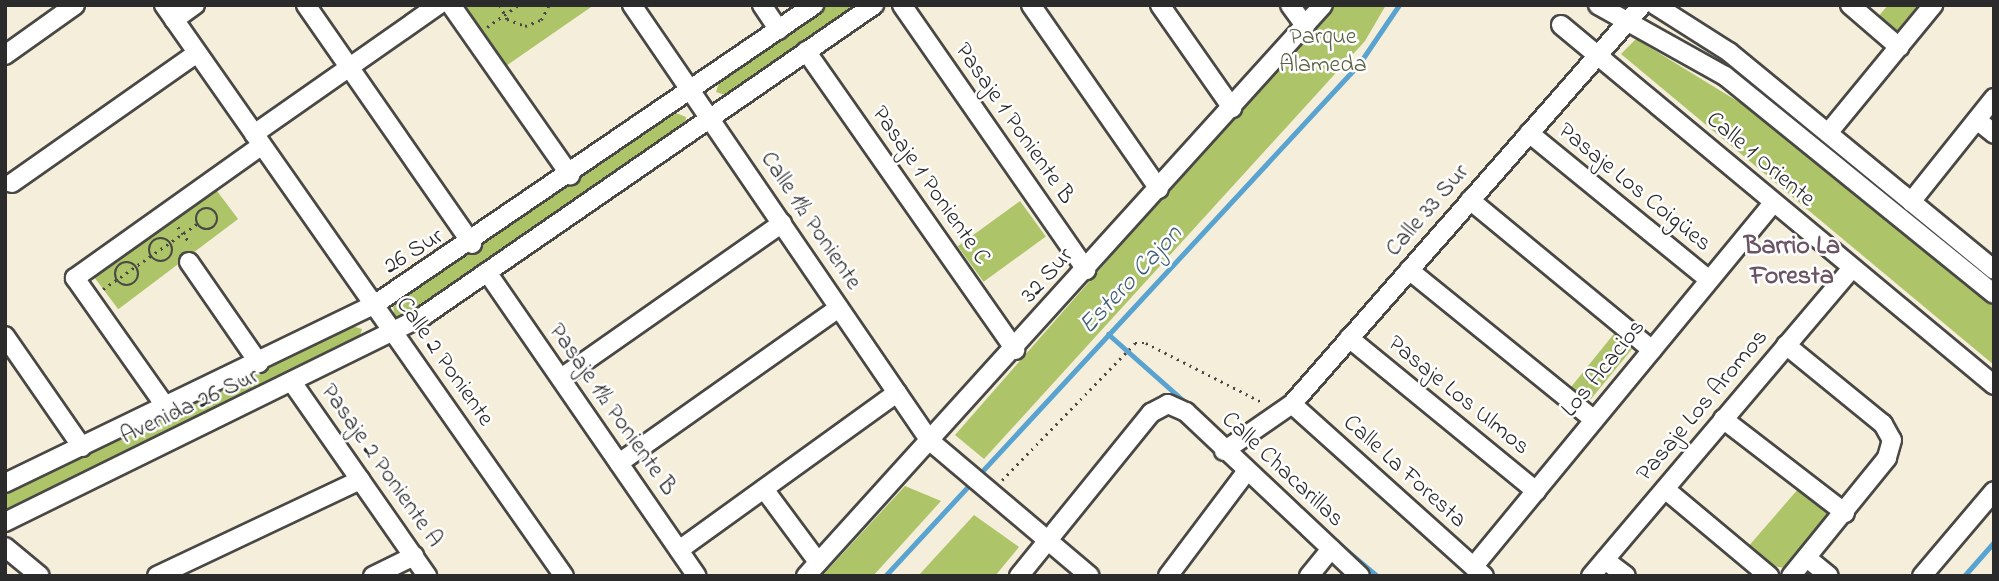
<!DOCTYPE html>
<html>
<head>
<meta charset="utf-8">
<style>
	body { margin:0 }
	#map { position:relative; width:1999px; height:581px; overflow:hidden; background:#f5eedb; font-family:"Indie Flower",sans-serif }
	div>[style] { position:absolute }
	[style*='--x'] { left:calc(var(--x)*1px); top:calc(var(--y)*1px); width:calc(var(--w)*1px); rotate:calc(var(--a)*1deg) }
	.green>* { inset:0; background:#adc469; transform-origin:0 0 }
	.stream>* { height:5px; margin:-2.5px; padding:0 2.5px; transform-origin:2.5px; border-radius:2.5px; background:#59a3d0 }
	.path>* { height:2.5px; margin-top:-1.25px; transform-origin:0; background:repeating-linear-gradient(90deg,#494845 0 2px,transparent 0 7px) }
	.path>.ring { margin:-1.25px; padding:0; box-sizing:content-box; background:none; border:2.5px solid #494845; border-radius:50% }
	.roads { filter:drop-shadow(2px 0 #494845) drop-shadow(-2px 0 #494845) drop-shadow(0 2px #494845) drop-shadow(0 -2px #494845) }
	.minor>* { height:18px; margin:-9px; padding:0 9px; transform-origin:9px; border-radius:9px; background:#fff }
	span { translate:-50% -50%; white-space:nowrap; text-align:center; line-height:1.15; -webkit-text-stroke:5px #fff; paint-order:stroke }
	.park-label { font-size:24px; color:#586141 }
	.street-label { font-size:24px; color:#2b2b2b }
	.neighbourhood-label { font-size:26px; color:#6a5464; font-weight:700 }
	.water-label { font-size:26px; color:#406175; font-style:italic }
	.frame { position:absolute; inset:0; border:7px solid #2b2b2b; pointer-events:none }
</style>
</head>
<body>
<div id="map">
	<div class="green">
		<i style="clip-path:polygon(460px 5px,594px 5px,503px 68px)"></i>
		<i style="clip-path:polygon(826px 5px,859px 5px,728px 96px,716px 92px,720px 79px)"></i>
		<i style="clip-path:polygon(1331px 5px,1386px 5px,1365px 41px,984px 459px,955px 435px)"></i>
		<i style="clip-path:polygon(1888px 5px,1918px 5px,1897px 31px,1877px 18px)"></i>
		<i style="clip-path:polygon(1636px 39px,1747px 107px,1994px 307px,1994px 365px,1621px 54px)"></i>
		<i style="clip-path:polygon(676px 113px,686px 117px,685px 127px,395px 321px,393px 305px)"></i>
		<i style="left:211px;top:183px;width:45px;height:150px;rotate:53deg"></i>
		<i style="left:1020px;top:201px;width:44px;height:77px;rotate:54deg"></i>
		<i style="clip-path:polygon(352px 326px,362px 329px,358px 342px,5px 511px,5px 492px)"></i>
		<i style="clip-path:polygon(1617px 330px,1632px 349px,1591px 399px,1584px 397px,1571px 387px)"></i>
		<i style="clip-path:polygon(905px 486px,941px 501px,873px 576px,822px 576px)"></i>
		<i style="clip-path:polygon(1799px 488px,1827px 513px,1826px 523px,1785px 568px,1773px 566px,1747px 548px)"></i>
		<i style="clip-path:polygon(974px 515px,1019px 547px,995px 576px,918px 576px)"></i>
	</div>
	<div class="stream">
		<i style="--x:1108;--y:334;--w:163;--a:41.5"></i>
		<i style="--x:1339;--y:544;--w:50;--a:40.1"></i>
		<i style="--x:885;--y:576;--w:698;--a:-47.21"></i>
		<i style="--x:1359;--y:64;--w:71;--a:-55.9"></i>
		<i style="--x:1964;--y:576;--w:45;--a:-48.6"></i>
	</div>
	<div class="path">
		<i style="--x:500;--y:5;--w:16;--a:63"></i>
		<i style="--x:507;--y:19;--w:19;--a:21"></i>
		<i style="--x:525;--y:26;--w:17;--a:-21"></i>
		<i style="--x:541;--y:20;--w:17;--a:-62"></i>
		<i style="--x:487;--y:27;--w:38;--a:-35"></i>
		<i class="ring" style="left:196px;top:208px;width:19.5px;height:19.5px"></i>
		<i style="--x:178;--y:227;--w:21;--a:53"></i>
		<i class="ring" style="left:149px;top:238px;width:21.5px;height:21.5px"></i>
		<i class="ring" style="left:115px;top:262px;width:21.5px;height:21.5px"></i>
		<i style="--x:103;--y:289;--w:114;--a:-34.7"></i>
		<i style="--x:1002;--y:480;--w:191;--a:-45.8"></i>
		<i style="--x:1135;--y:343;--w:11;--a:0"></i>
		<i style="--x:1146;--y:343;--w:130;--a:27"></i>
	</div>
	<div class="roads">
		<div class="minor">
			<i style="--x:164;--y:5;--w:697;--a:54.99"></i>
			<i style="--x:306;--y:5;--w:291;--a:55.2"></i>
			<i style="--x:451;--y:5;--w:208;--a:55"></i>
			<i style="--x:632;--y:5;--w:528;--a:55.65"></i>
			<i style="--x:930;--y:441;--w:209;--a:40.2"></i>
			<i style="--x:762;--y:5;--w:30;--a:56"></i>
			<i style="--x:902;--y:5;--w:323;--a:55.2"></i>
			<i style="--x:1031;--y:5;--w:224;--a:55.2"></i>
			<i style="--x:1160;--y:5;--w:126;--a:55"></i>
			<i style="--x:1290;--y:5;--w:26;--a:54"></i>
			<i style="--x:1598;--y:5;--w:145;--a:29.2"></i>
			<i style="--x:1725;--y:76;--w:346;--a:39"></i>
			<i style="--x:1655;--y:5;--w:88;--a:32.4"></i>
			<i style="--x:1729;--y:52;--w:343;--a:39.4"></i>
			<i style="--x:1850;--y:5;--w:65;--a:40.6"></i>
			<i style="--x:174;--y:20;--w:26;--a:-36"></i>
			<i style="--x:1561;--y:25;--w:563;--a:39.74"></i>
			<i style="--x:806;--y:51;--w:365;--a:55"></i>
			<i style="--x:5;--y:55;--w:86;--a:-35.5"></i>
			<i style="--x:1977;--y:120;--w:22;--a:39"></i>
			<i style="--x:1529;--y:133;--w:232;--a:39.2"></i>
			<i style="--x:1828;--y:133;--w:166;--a:-50.6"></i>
			<i style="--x:254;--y:134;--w:225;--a:-35"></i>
			<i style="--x:12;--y:183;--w:226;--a:-35.1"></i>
			<i style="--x:1470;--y:200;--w:236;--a:39.5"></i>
			<i style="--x:1911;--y:202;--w:133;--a:-51.4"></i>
			<i style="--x:189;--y:262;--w:123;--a:55.3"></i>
			<i style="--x:1409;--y:270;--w:238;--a:39"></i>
			<i style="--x:487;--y:272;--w:369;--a:55.4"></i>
			<i style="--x:5;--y:336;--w:135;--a:55.3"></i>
			<i style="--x:1349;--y:338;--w:242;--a:39.3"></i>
			<i style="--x:1786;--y:345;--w:125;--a:39.2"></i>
			<i style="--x:1883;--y:424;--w:18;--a:61"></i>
			<i style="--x:1892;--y:440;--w:19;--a:106"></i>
			<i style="--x:1887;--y:458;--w:152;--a:129.1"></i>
			<i style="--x:561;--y:378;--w:270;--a:-35"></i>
			<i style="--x:294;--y:385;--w:233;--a:55.1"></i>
			<i style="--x:1292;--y:404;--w:258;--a:41.9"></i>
			<i style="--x:166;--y:407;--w:158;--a:-125.2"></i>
			<i style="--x:75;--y:278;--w:229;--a:-35.4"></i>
			<i style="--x:1723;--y:419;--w:154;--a:37.6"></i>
			<i style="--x:1224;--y:451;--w:83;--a:-34.7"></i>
			<i style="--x:1292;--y:404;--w:531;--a:-48.74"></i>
			<i style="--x:619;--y:463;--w:269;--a:-35.2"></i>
			<i style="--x:5;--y:483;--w:410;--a:-25.8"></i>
			<i style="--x:374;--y:305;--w:533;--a:-34.29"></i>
			<i style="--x:764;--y:489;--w:91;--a:53.5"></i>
			<i style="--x:1665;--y:489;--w:136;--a:39.9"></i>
			<i style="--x:5;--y:522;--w:468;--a:-26.2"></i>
			<i style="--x:425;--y:315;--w:546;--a:-34.62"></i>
			<i style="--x:5;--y:547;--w:45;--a:39.6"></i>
			<i style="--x:679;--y:550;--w:269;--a:-35.8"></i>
			<i style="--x:1807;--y:558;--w:28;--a:39"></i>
			<i style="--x:1605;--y:560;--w:26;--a:37"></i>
			<i style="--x:1474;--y:566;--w:470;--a:-50.5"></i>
			<i style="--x:157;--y:576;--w:225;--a:-25.3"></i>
			<i style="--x:373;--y:576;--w:46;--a:-26"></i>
			<i style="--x:806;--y:576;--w:770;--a:-47.84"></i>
			<i style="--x:1019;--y:576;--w:210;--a:-51"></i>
			<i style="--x:1151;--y:413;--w:19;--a:-28"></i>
			<i style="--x:1168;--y:404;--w:20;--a:24"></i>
			<i style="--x:1186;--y:412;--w:239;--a:43.3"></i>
			<i style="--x:1168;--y:576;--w:130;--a:-53.1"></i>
			<i style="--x:1309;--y:576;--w:35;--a:-51"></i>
			<i style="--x:1591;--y:576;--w:404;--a:-49.7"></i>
			<i style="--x:1922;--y:576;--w:111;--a:-49.7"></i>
		</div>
	</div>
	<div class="park-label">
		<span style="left:1323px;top:52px">Parque<br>Alameda</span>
	</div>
	<div class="street-label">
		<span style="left:1014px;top:124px;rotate:55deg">Pasaje 1 Poniente B</span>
		<span style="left:1760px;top:160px;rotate:40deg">Calle 1 Oriente</span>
		<span style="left:930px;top:186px;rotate:55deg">Pasaje 1 Poniente C</span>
		<span style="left:1634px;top:188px;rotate:39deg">Pasaje Los Coigües</span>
		<span style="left:1428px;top:211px;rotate:-49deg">Calle 33 Sur</span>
		<span style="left:810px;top:221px;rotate:56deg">Calle 1½ Poniente</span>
		<span style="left:414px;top:252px;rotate:-32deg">26 Sur</span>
		<span style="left:1048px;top:276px;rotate:-48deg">32 Sur</span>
		<span style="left:444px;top:362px;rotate:55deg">Calle 2 Poniente</span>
		<span style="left:1604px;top:369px;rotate:-51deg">Los Acacios</span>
		<span style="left:1458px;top:396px;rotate:39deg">Pasaje Los Ulmos</span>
		<span style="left:1703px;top:406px;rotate:-50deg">Pasaje Los Aromos</span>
		<span style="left:190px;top:407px;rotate:-25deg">Avenida 26 Sur</span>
		<span style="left:612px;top:410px;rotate:55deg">Pasaje 1½ Poniente B</span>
		<span style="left:381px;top:466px;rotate:55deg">Pasaje 2 Poniente A</span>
		<span style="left:1282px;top:470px;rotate:43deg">Calle Chacarillas</span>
		<span style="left:1404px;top:472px;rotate:42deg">Calle La Foresta</span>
	</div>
	<div class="neighbourhood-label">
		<span style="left:1792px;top:263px">Barrio La<br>Foresta</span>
	</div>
	<div class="water-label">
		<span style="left:1132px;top:281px;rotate:-47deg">Estero Cajon</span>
	</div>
	<div class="frame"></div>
</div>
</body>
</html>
